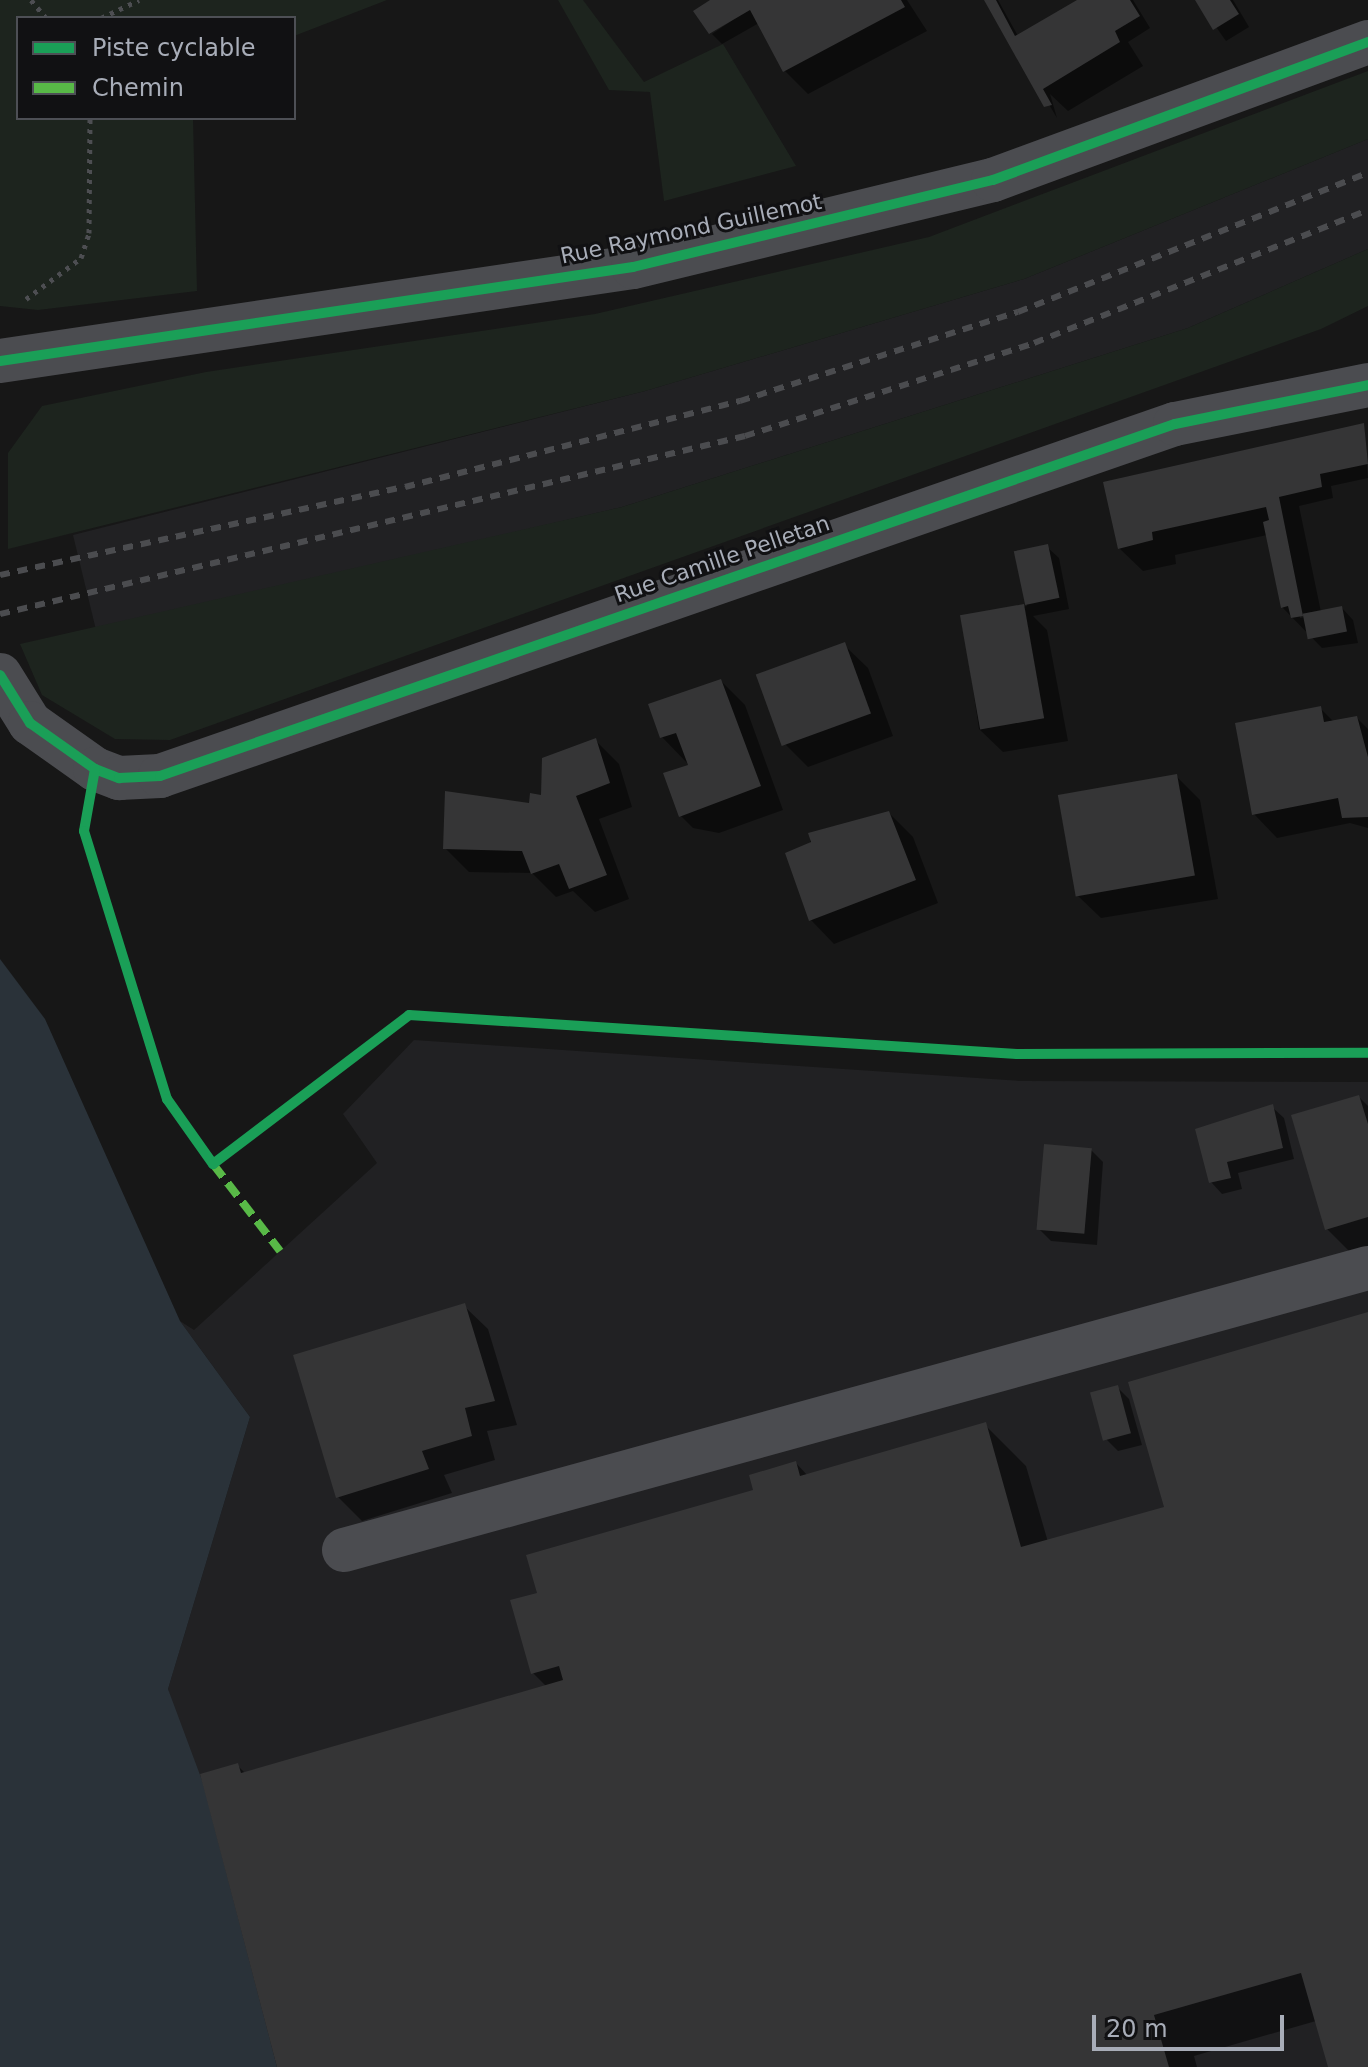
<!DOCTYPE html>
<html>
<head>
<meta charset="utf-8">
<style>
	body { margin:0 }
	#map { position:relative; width:1368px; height:2067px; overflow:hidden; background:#171717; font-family:"DejaVu Sans",sans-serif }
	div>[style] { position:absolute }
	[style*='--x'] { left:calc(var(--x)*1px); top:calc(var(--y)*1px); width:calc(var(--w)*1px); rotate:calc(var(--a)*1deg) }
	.built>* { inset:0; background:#212123 }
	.green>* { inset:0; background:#1d241e }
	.water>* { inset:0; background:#2a3239 }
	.shadow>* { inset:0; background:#0007 }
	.building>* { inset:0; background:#353536; transform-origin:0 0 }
	.path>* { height:5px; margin-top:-2.5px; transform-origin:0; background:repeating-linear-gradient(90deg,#4d4e52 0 4px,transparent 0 10px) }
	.minor>* { height:44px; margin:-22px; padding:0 22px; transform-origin:22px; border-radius:22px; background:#4b4c50 }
	.rail>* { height:6px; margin-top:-3px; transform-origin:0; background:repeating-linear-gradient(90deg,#4b4c4f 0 10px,transparent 0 18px) }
	.quiet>* { height:8px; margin-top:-4px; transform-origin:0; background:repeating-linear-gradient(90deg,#58b947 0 16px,transparent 0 24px) }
	.cycleway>* { height:10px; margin:-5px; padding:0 5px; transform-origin:5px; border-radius:5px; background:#1a9f57 }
	span { translate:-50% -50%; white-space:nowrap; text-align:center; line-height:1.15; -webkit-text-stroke:6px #111113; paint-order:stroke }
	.street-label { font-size:22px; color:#a8adb8 }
	.legend { position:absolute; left:16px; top:16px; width:280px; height:104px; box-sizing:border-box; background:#111113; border:2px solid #4d4f55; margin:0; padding:10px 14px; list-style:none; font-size:24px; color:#a8adb8 }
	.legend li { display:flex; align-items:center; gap:16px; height:40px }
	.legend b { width:40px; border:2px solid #4d4f55 }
	.scale { position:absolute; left:1092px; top:2015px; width:192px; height:36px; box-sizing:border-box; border:4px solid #a8adb8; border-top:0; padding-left:10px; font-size:24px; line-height:28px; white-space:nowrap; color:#a8adb8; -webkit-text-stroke:6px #111113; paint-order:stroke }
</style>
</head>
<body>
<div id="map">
	<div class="built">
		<i style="clip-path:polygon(1368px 139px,1368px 249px,1188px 328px,622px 507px,96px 630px,73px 535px,645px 391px,1024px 279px)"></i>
		<i style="clip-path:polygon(414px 1040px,1020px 1081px,1368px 1082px,1368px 2067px,277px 2067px,168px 1689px,250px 1417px,180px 1321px,194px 1330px,377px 1163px,343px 1114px)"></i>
	</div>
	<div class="green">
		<i style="clip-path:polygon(0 0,387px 0,294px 36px,294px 18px,18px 18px,18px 118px,193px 118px,197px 291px,38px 310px,0 306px)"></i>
		<i style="clip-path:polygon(558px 0,583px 0,644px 82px,723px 44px,796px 166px,664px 201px,650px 92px,609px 90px)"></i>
		<i style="clip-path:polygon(1368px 71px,1368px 139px,1024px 279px,645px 391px,8px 549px,8px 453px,42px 406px,206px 372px,595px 314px,929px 237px)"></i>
		<i style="clip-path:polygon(1368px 249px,1368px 306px,1321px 329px,170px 740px,115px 739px,42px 695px,20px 644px,622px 507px,1188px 328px)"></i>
	</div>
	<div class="water">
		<i style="clip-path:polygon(0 959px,45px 1019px,180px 1321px,250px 1417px,168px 1689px,203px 1783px,277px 2067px,0 2067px)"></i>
	</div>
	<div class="shadow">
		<i style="clip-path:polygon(714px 0,907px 0,927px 31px,808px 94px,785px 71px,759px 23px,722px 44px,712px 34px,752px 7px)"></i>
		<i style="clip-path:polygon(987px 0,998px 0,1018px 36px,1081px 0,1133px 0,1150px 28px,1128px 42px,1143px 66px,1068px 111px,1050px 94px,1057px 118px)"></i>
		<i style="clip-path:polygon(1197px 0,1233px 0,1249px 27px,1226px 41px)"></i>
		<i style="clip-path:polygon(evenodd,1364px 425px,1368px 478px,1331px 486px,1333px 498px,1299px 506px,1321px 612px,1342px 608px,1353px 620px,1358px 643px,1322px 648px,1282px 607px,1267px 535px,1175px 555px,1176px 564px,1143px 571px,1119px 548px,1364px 425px,1313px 612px,1313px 616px,1300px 618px,1300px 614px,1313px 612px)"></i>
		<i style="clip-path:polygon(1047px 547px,1059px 558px,1069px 609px,1033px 616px,1047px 630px,1068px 741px,1003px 752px,979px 729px,962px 616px,1027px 606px,1017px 552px)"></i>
		<i style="clip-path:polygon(844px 645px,868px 668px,893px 736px,808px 767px,784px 743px)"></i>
		<i style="clip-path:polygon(721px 681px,745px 705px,783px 810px,719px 833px,693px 828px,681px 816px,690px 766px,662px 737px)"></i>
		<i style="clip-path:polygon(1320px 708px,1334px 722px,1357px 718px,1368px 729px,1368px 828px,1350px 823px,1277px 838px,1254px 814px)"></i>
		<i style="clip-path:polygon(595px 740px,619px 764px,632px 807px,599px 819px,629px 899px,595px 912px,573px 891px,556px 897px,532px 873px,469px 872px,445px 848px,531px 805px)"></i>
		<i style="clip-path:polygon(1176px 776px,1200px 800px,1218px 899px,1101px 918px,1077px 895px,1129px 784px)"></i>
		<i style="clip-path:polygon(889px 813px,913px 837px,938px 903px,834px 944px,811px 920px,810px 834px)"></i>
		<i style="clip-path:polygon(1359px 1097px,1368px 1106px,1368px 1270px,1327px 1229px)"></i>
		<i style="clip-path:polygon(1272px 1107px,1284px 1118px,1294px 1159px,1238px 1173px,1242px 1189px,1222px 1194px,1211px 1182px)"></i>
		<i style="clip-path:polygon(1091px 1150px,1103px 1162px,1097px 1245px,1051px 1241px,1039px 1229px)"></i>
		<i style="clip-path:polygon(464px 1306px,488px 1329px,517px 1425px,487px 1431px,495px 1460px,444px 1475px,452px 1493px,362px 1521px,338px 1497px)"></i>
		<i style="clip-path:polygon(1368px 1314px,1368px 2067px,1330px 2067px,1316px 2021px,1194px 2056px,1197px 2067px,279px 2067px,237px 1765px,245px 1773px,547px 1687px,533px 1673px,536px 1595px,756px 1491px,796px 1463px,808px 1476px,985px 1425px,1026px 1466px,1048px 1542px,1166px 1508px)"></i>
		<i style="clip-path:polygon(1117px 1387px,1129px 1399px,1142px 1445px,1118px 1451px,1106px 1439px)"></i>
	</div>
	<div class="building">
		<i style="clip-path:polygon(710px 0,901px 0,905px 7px,783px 72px,750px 10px,709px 34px,693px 11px)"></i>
		<i style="clip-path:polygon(984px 0,996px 0,1015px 36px,1077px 0,1130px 0,1140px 16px,1115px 31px,1120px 42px,1043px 89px,1052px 105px,1044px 107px)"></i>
		<i style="clip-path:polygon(1195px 0,1230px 0,1239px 14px,1213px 30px)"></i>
		<i style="clip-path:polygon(1364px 423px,1368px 464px,1320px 474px,1322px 487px,1279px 497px,1303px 616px,1291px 618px,1288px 606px,1281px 608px,1263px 522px,1269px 520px,1266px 507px,1152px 532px,1153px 540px,1118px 549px,1103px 482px)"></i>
		<i style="left:1048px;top:544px;width:55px;height:35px;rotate:78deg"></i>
		<i style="left:1024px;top:604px;width:116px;height:65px;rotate:80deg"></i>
		<i style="left:1342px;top:606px;width:26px;height:40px;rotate:79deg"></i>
		<i style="left:845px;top:642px;width:76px;height:95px;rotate:70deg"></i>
		<i style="clip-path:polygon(721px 679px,761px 786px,679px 817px,663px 773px,688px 765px,676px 733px,660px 738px,648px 704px)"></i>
		<i style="clip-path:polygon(1321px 706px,1324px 722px,1357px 716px,1368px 757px,1368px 817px,1342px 818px,1338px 798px,1252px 815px,1235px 723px)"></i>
		<i style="clip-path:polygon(596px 738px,610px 783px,576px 796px,607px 875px,569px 889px,559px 864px,531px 874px,522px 851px,443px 849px,445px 791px,529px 803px,530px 793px,541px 795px,542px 758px)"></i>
		<i style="left:1177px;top:774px;width:103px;height:121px;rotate:80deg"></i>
		<i style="clip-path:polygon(889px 811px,916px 880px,809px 921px,785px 853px,811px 842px,808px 833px)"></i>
		<i style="clip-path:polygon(1359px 1095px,1368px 1124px,1368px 1217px,1325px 1230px,1291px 1115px)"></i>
		<i style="clip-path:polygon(1273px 1104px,1283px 1148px,1227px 1162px,1231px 1178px,1209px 1183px,1195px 1129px)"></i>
		<i style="left:1044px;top:1144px;width:48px;height:86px;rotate:5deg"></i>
		<i style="clip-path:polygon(465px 1303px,495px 1401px,465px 1408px,472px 1436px,422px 1451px,429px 1469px,336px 1498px,293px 1355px)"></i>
		<i style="clip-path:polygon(1368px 1312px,1368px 2067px,1328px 2067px,1301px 1973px,1154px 2015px,1169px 2067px,277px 2067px,200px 1774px,238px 1763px,241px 1773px,563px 1680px,559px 1666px,531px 1674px,510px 1600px,537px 1593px,526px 1555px,753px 1490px,749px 1475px,796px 1461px,800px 1476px,986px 1422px,1021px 1547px,1164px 1507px,1128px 1382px)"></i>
		<i style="left:1118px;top:1385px;width:50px;height:29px;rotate:75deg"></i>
	</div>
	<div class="path">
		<i style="--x:31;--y:0;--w:23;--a:50"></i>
		<i style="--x:101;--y:18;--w:42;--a:-25.3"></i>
		<i style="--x:26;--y:299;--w:69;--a:-36.7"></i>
		<i style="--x:81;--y:258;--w:26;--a:-72"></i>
		<i style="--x:89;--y:233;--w:115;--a:-89.5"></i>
	</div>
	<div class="minor">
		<i style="--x:0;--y:361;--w:640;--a:-8.45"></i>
		<i style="--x:633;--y:267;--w:370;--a:-13.6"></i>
		<i style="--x:993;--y:180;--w:400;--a:-20.2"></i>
		<i style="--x:0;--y:675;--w:57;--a:58"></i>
		<i style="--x:30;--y:723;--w:80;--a:35.3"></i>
		<i style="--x:95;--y:769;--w:26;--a:21"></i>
		<i style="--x:119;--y:778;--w:41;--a:-2.8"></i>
		<i style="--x:160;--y:776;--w:1074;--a:-19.13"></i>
		<i style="--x:1175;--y:424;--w:197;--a:-11.4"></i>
		<i style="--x:344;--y:1550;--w:1062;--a:-15.4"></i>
	</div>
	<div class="rail">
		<i style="--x:0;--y:575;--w:414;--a:-12.3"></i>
		<i style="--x:405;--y:487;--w:346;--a:-14.4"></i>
		<i style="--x:740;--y:401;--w:292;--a:-17.8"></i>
		<i style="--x:1018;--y:312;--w:377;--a:-21.7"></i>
		<i style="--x:0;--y:614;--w:766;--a:-13.44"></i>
		<i style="--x:745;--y:436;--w:304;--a:-17.8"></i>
		<i style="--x:1034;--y:343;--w:360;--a:-21.7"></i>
	</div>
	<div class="quiet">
		<i style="--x:213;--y:1164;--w:110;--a:52.4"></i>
	</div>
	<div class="cycleway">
		<i style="--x:0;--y:361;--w:640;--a:-8.45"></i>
		<i style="--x:633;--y:267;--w:370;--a:-13.6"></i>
		<i style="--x:993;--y:180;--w:400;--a:-20.2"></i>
		<i style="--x:0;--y:675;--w:57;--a:58"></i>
		<i style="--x:30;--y:723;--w:80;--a:35.3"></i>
		<i style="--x:95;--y:769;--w:26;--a:21"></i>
		<i style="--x:119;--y:778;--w:41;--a:-2.8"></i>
		<i style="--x:160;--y:776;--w:1074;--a:-19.13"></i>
		<i style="--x:1175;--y:424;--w:197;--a:-11.4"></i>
		<i style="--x:95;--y:769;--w:63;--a:100.1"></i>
		<i style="--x:84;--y:831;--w:281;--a:72.8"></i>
		<i style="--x:167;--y:1099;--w:80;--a:54.7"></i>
		<i style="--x:213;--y:1164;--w:246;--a:-37.2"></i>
		<i style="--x:409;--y:1015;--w:609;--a:3.67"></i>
		<i style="--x:1017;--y:1054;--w:351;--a:-0.2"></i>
	</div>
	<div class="street-label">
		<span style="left:691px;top:229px;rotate:-12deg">Rue Raymond Guillemot</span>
		<span style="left:722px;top:559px;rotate:-19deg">Rue Camille Pelletan</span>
	</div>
	<ul class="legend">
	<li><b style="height:10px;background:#1a9f57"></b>Piste cyclable</li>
	<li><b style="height:10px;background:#58b947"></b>Chemin</li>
	</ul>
	<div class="scale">20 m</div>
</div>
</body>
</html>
